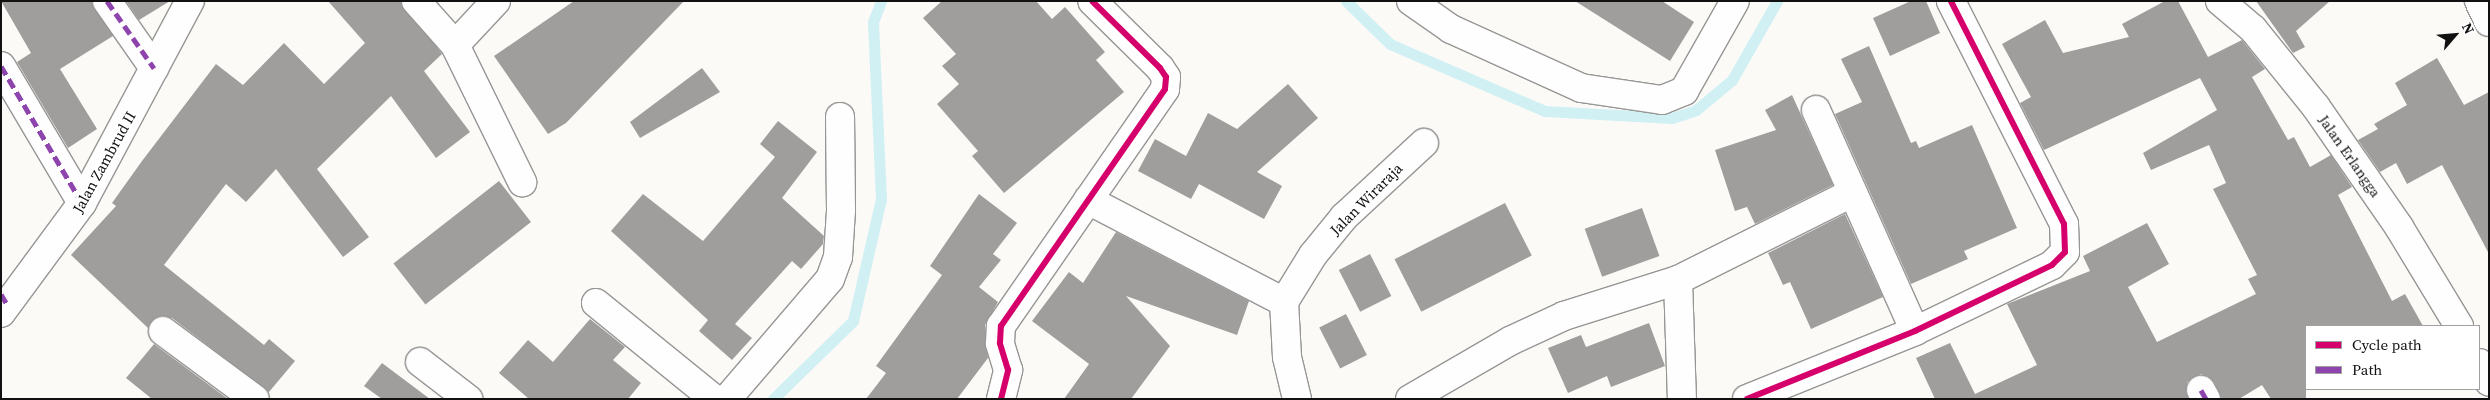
<!DOCTYPE html>
<html>
<head>
<meta charset="utf-8">
<style>
	body { margin:0 }
	#map { position:relative; width:2490px; height:400px; overflow:hidden; background:#fcfaf7; font-family:"Source Serif 4",serif }
	div>[style] { position:absolute }
	[style*='--x'] { left:calc(var(--x)*1px); top:calc(var(--y)*1px); width:calc(var(--w)*1px); rotate:calc(var(--a)*1deg) }
	.stream>* { height:11px; margin:-5.5px; padding:0 5.5px; transform-origin:5.5px; border-radius:5.5px; background:#d0f0f4 }
	.building>* { inset:0; background:#a09e9c; transform-origin:0 0 }
	.roads { filter:drop-shadow(1px 0 #979695) drop-shadow(-1px 0 #979695) drop-shadow(0 1px #979695) drop-shadow(0 -1px #979695) }
	.minor>* { height:28px; margin:-14px; padding:0 14px; transform-origin:14px; border-radius:14px; background:#fffefe }
	.quiet>* { height:5px; margin-top:-2.5px; transform-origin:0; background:repeating-linear-gradient(90deg,#8e44ad 0 10px,transparent 0 15px) }
	.cycleway>* { height:6px; margin:-3px; padding:0 3px; transform-origin:3px; border-radius:3px; background:#d6006c }
	span { translate:-50% -50%; white-space:nowrap; text-align:center; line-height:1.15; -webkit-text-stroke:5px #fff; paint-order:stroke }
	.street-label { font-size:15px; color:#111 }
	.frame { position:absolute; inset:0; border:2px solid #111; pointer-events:none }
	.legend { position:absolute; left:2305px; top:325px; width:175px; height:65px; box-sizing:border-box; background:#fff; border:1px solid #a0a0a0; margin:0; padding:6px 9px; list-style:none; font-size:15px; color:#111 }
	.legend li { display:flex; align-items:center; gap:10px; height:25px }
	.legend b { width:25px; border:1px solid #a0a0a0 }
	.north { position:absolute; left:2430px; top:10px; width:50px; height:50px; -webkit-text-stroke:4px #fff; paint-order:stroke; rotate:63deg; font-size:14px; font-weight:700; line-height:20px; text-align:center; color:#111 }
	.north::after { content:''; display:block; margin:auto; width:18px; height:22px; background:#111; clip-path:polygon(50% 0,100% 100%,50% 72%,0 100%) }
</style>
</head>
<body>
<div id="map">
	<div class="stream">
		<i style="--x:1346;--y:1;--w:62;--a:44.3"></i>
		<i style="--x:1390;--y:44;--w:169;--a:23.4"></i>
		<i style="--x:1545;--y:111;--w:127;--a:3.2"></i>
		<i style="--x:1672;--y:118;--w:25;--a:-18"></i>
		<i style="--x:1696;--y:110;--w:47;--a:-39.8"></i>
		<i style="--x:1732;--y:80;--w:91;--a:-60.3"></i>
		<i style="--x:773;--y:399;--w:112;--a:-44.3"></i>
		<i style="--x:853;--y:321;--w:125;--a:-77.1"></i>
		<i style="--x:881;--y:199;--w:177;--a:-92.6"></i>
		<i style="--x:873;--y:22;--w:22;--a:-69"></i>
	</div>
	<div class="building">
		<i style="clip-path:polygon(1px 1px,92px 1px,113px 36px,60px 69px,97px 129px,68px 148px,17px 62px,31px 53px)"></i>
		<i style="clip-path:polygon(126px 1px,170px 1px,139px 20px)"></i>
		<i style="clip-path:polygon(328px 1px,401px 1px,442px 54px,424px 71px,470px 132px,436px 158px,391px 96px,317px 169px,369px 237px,343px 257px,276px 169px,246px 202px,226px 184px,164px 265px,264px 345px,269px 339px,295px 361px,269px 392px,172px 318px,157px 317px,148px 328px,71px 255px,116px 206px,112px 203px,142px 161px,216px 64px,243px 85px,284px 43px,324px 84px,365px 43px)"></i>
		<i style="clip-path:polygon(574px 1px,684px 1px,566px 123px,548px 134px,494px 56px)"></i>
		<i style="clip-path:polygon(942px 1px,1036px 1px,1052px 19px,1065px 7px,1105px 52px,1096px 60px,1124px 92px,1004px 193px,972px 156px,978px 151px,937px 104px,959px 84px,942px 66px,956px 54px,923px 18px)"></i>
		<i style="clip-path:polygon(1575px 1px,1662px 1px,1694px 22px,1670px 61px)"></i>
		<i style="clip-path:polygon(1911px 1px,1926px 1px,1940px 33px,1890px 56px,1873px 18px)"></i>
		<i style="clip-path:polygon(2165px 1px,2178px 1px,2208px 57px,2242px 40px,2265px 69px,2252px 77px,2288px 140px,2294px 137px,2310px 167px,2331px 155px,2352px 187px,2338px 195px,2392px 301px,2405px 294px,2423px 326px,2306px 326px,2306px 399px,2271px 399px,2262px 385px,2239px 399px,2222px 399px,2214px 382px,2201px 374px,2187px 382px,2188px 399px,1935px 399px,1916px 358px,1950px 343px,1975px 394px,2037px 365px,2007px 304px,2090px 271px,2083px 256px,2147px 223px,2169px 264px,2128px 287px,2157px 342px,2256px 294px,2248px 279px,2257px 275px,2213px 189px,2226px 183px,2209px 145px,2151px 170px,2143px 153px,2217px 110px,2200px 78px,2044px 150px,2020px 103px,2031px 97px,2002px 44px,2045px 20px,2063px 53px,2129px 37px,2122px 24px)"></i>
		<i style="clip-path:polygon(2256px 1px,2330px 1px,2296px 31px,2305px 47px,2293px 53px)"></i>
		<i style="clip-path:polygon(1869px 46px,1911px 143px,1916px 141px,1919px 148px,1972px 125px,2017px 228px,1964px 251px,1968px 259px,1911px 284px,1835px 114px,1862px 102px,1841px 59px)"></i>
		<i style="clip-path:polygon(2437px 58px,2464px 105px,2489px 92px,2489px 254px,2442px 165px,2407px 184px,2396px 163px,2380px 172px,2358px 140px,2378px 129px,2374px 124px,2407px 105px,2395px 83px)"></i>
		<i style="clip-path:polygon(702px 68px,720px 92px,640px 138px,630px 122px)"></i>
		<i style="clip-path:polygon(1288px 84px,1318px 118px,1257px 172px,1282px 186px,1264px 219px,1199px 184px,1191px 199px,1138px 171px,1155px 139px,1186px 156px,1208px 113px,1237px 129px)"></i>
		<i style="clip-path:polygon(1792px 95px,1833px 185px,1755px 224px,1747px 207px,1735px 211px,1715px 150px,1776px 130px,1765px 110px)"></i>
		<i style="clip-path:polygon(778px 121px,817px 152px,782px 198px,824px 236px,823px 244px,801px 269px,792px 261px,735px 324px,752px 338px,732px 360px,699px 331px,708px 320px,611px 231px,643px 194px,703px 241px,775px 157px,760px 144px)"></i>
		<i style="left:499px;top:181px;width:52px;height:134px;rotate:52deg"></i>
		<i style="clip-path:polygon(979px 194px,1017px 223px,993px 254px,1001px 260px,979px 287px,998px 302px,985px 325px,988px 358px,957px 399px,866px 399px,886px 373px,876px 366px,942px 275px,930px 266px)"></i>
		<i style="left:1505px;top:203px;width:59px;height:124px;rotate:63deg"></i>
		<i style="left:1642px;top:208px;width:51px;height:61px;rotate:70deg"></i>
		<i style="clip-path:polygon(1845px 214px,1883px 297px,1811px 329px,1790px 282px,1783px 285px,1768px 253px)"></i>
		<i style="clip-path:polygon(1116px 232px,1249px 301px,1237px 335px,1126px 296px,1170px 346px,1131px 399px,1064px 399px,1089px 364px,1032px 321px,1069px 272px,1083px 283px)"></i>
		<i style="left:1370px;top:254px;width:47px;height:35px;rotate:63deg"></i>
		<i style="left:1346px;top:314px;width:46px;height:30px;rotate:63deg"></i>
		<i style="clip-path:polygon(590px 319px,625px 347px,613px 360px,641px 383px,628px 399px,529px 399px,499px 373px,528px 340px,553px 362px)"></i>
		<i style="clip-path:polygon(1649px 323px,1665px 366px,1611px 387px,1607px 376px,1568px 393px,1548px 348px,1581px 335px,1586px 347px)"></i>
		<i style="clip-path:polygon(154px 344px,228px 399px,152px 399px,126px 378px)"></i>
		<i style="clip-path:polygon(382px 363px,430px 399px,382px 399px,364px 386px)"></i>
	</div>
	<div class="roads">
		<div class="minor">
			<i style="--x:107;--y:1;--w:82;--a:55"></i>
			<i style="--x:416;--y:1;--w:59;--a:48.4"></i>
			<i style="--x:455;--y:45;--w:153;--a:63.9"></i>
			<i style="--x:1411;--y:1;--w:49;--a:35"></i>
			<i style="--x:1451;--y:29;--w:143;--a:24.4"></i>
			<i style="--x:1581;--y:88;--w:82;--a:8.4"></i>
			<i style="--x:1662;--y:100;--w:24;--a:-22"></i>
			<i style="--x:1684;--y:91;--w:103;--a:-60.5"></i>
			<i style="--x:2220;--y:1;--w:43;--a:40.3"></i>
			<i style="--x:2253;--y:29;--w:100;--a:51.1"></i>
			<i style="--x:2316;--y:107;--w:146;--a:55.3"></i>
			<i style="--x:2399;--y:227;--w:116;--a:58.8"></i>
			<i style="--x:2479;--y:1;--w:23;--a:65"></i>
			<i style="--x:455;--y:45;--w:60;--a:-47"></i>
			<i style="--x:1;--y:66;--w:159;--a:59.4"></i>
			<i style="--x:1816;--y:110;--w:242;--a:65.9"></i>
			<i style="--x:1088;--y:200;--w:221;--a:27.5"></i>
			<i style="--x:1678;--y:280;--w:119;--a:88.1"></i>
			<i style="--x:596;--y:303;--w:152;--a:39.1"></i>
			<i style="--x:1;--y:313;--w:137;--a:-53.6"></i>
			<i style="--x:82;--y:203;--w:229;--a:-61.9"></i>
			<i style="--x:163;--y:331;--w:114;--a:36.5"></i>
			<i style="--x:420;--y:362;--w:61;--a:37.6"></i>
			<i style="--x:2479;--y:363;--w:21;--a:62"></i>
			<i style="--x:2201;--y:390;--w:10;--a:61"></i>
			<i style="--x:727;--y:399;--w:158;--a:-49.4"></i>
			<i style="--x:830;--y:279;--w:23;--a:-70"></i>
			<i style="--x:838;--y:257;--w:47;--a:-86.3"></i>
			<i style="--x:841;--y:210;--w:93;--a:-90.6"></i>
			<i style="--x:1001;--y:399;--w:30;--a:-76"></i>
			<i style="--x:1008;--y:370;--w:28;--a:-107"></i>
			<i style="--x:1000;--y:343;--w:17;--a:-87"></i>
			<i style="--x:1001;--y:326;--w:288;--a:-55.3"></i>
			<i style="--x:1165;--y:89;--w:12;--a:-85"></i>
			<i style="--x:1166;--y:77;--w:11;--a:-124"></i>
			<i style="--x:1160;--y:68;--w:95;--a:-135.4"></i>
			<i style="--x:1297;--y:399;--w:43;--a:-103.4"></i>
			<i style="--x:1287;--y:357;--w:55;--a:-93.1"></i>
			<i style="--x:1284;--y:302;--w:55;--a:-58.3"></i>
			<i style="--x:1313;--y:255;--w:49;--a:-50.8"></i>
			<i style="--x:1344;--y:217;--w:109;--a:-42.8"></i>
			<i style="--x:1410;--y:399;--w:116;--a:-30.1"></i>
			<i style="--x:1510;--y:341;--w:60;--a:-24.8"></i>
			<i style="--x:1564;--y:316;--w:120;--a:-17.5"></i>
			<i style="--x:1678;--y:280;--w:195;--a:-26.6"></i>
			<i style="--x:1747;--y:399;--w:181;--a:-22"></i>
			<i style="--x:1915;--y:331;--w:152;--a:-25.7"></i>
			<i style="--x:2052;--y:265;--w:18;--a:-45"></i>
			<i style="--x:2065;--y:252;--w:28;--a:-92"></i>
			<i style="--x:2064;--y:224;--w:250;--a:-116.9"></i>
		</div>
	</div>
	<div class="quiet">
		<i style="--x:107;--y:1;--w:82;--a:55"></i>
		<i style="--x:1;--y:66;--w:159;--a:59.4"></i>
		<i style="--x:1;--y:294;--w:14;--a:60"></i>
		<i style="--x:2201;--y:390;--w:10;--a:61"></i>
	</div>
	<div class="cycleway">
		<i style="--x:1001;--y:399;--w:30;--a:-76"></i>
		<i style="--x:1008;--y:370;--w:28;--a:-107"></i>
		<i style="--x:1000;--y:343;--w:17;--a:-87"></i>
		<i style="--x:1001;--y:326;--w:288;--a:-55.3"></i>
		<i style="--x:1165;--y:89;--w:12;--a:-85"></i>
		<i style="--x:1166;--y:77;--w:11;--a:-124"></i>
		<i style="--x:1160;--y:68;--w:95;--a:-135.4"></i>
		<i style="--x:1747;--y:399;--w:181;--a:-22"></i>
		<i style="--x:1915;--y:331;--w:152;--a:-25.7"></i>
		<i style="--x:2052;--y:265;--w:18;--a:-45"></i>
		<i style="--x:2065;--y:252;--w:28;--a:-92"></i>
		<i style="--x:2064;--y:224;--w:250;--a:-116.9"></i>
	</div>
	<div class="street-label">
		<span style="left:2350px;top:156px;rotate:55deg">Jalan Erlangga</span>
		<span style="left:104px;top:162px;rotate:-61deg">Jalan Zambrud II</span>
		<span style="left:1366px;top:199px;rotate:-45deg">Jalan Wiraraja</span>
	</div>
	<div class="frame"></div>
	<ul class="legend">
	<li><b style="height:6px;background:#d6006c"></b>Cycle path</li>
	<li><b style="height:6px;background:#8e44ad"></b>Path</li>
	</ul>
	<div class="north">N</div>
</div>
</body>
</html>
